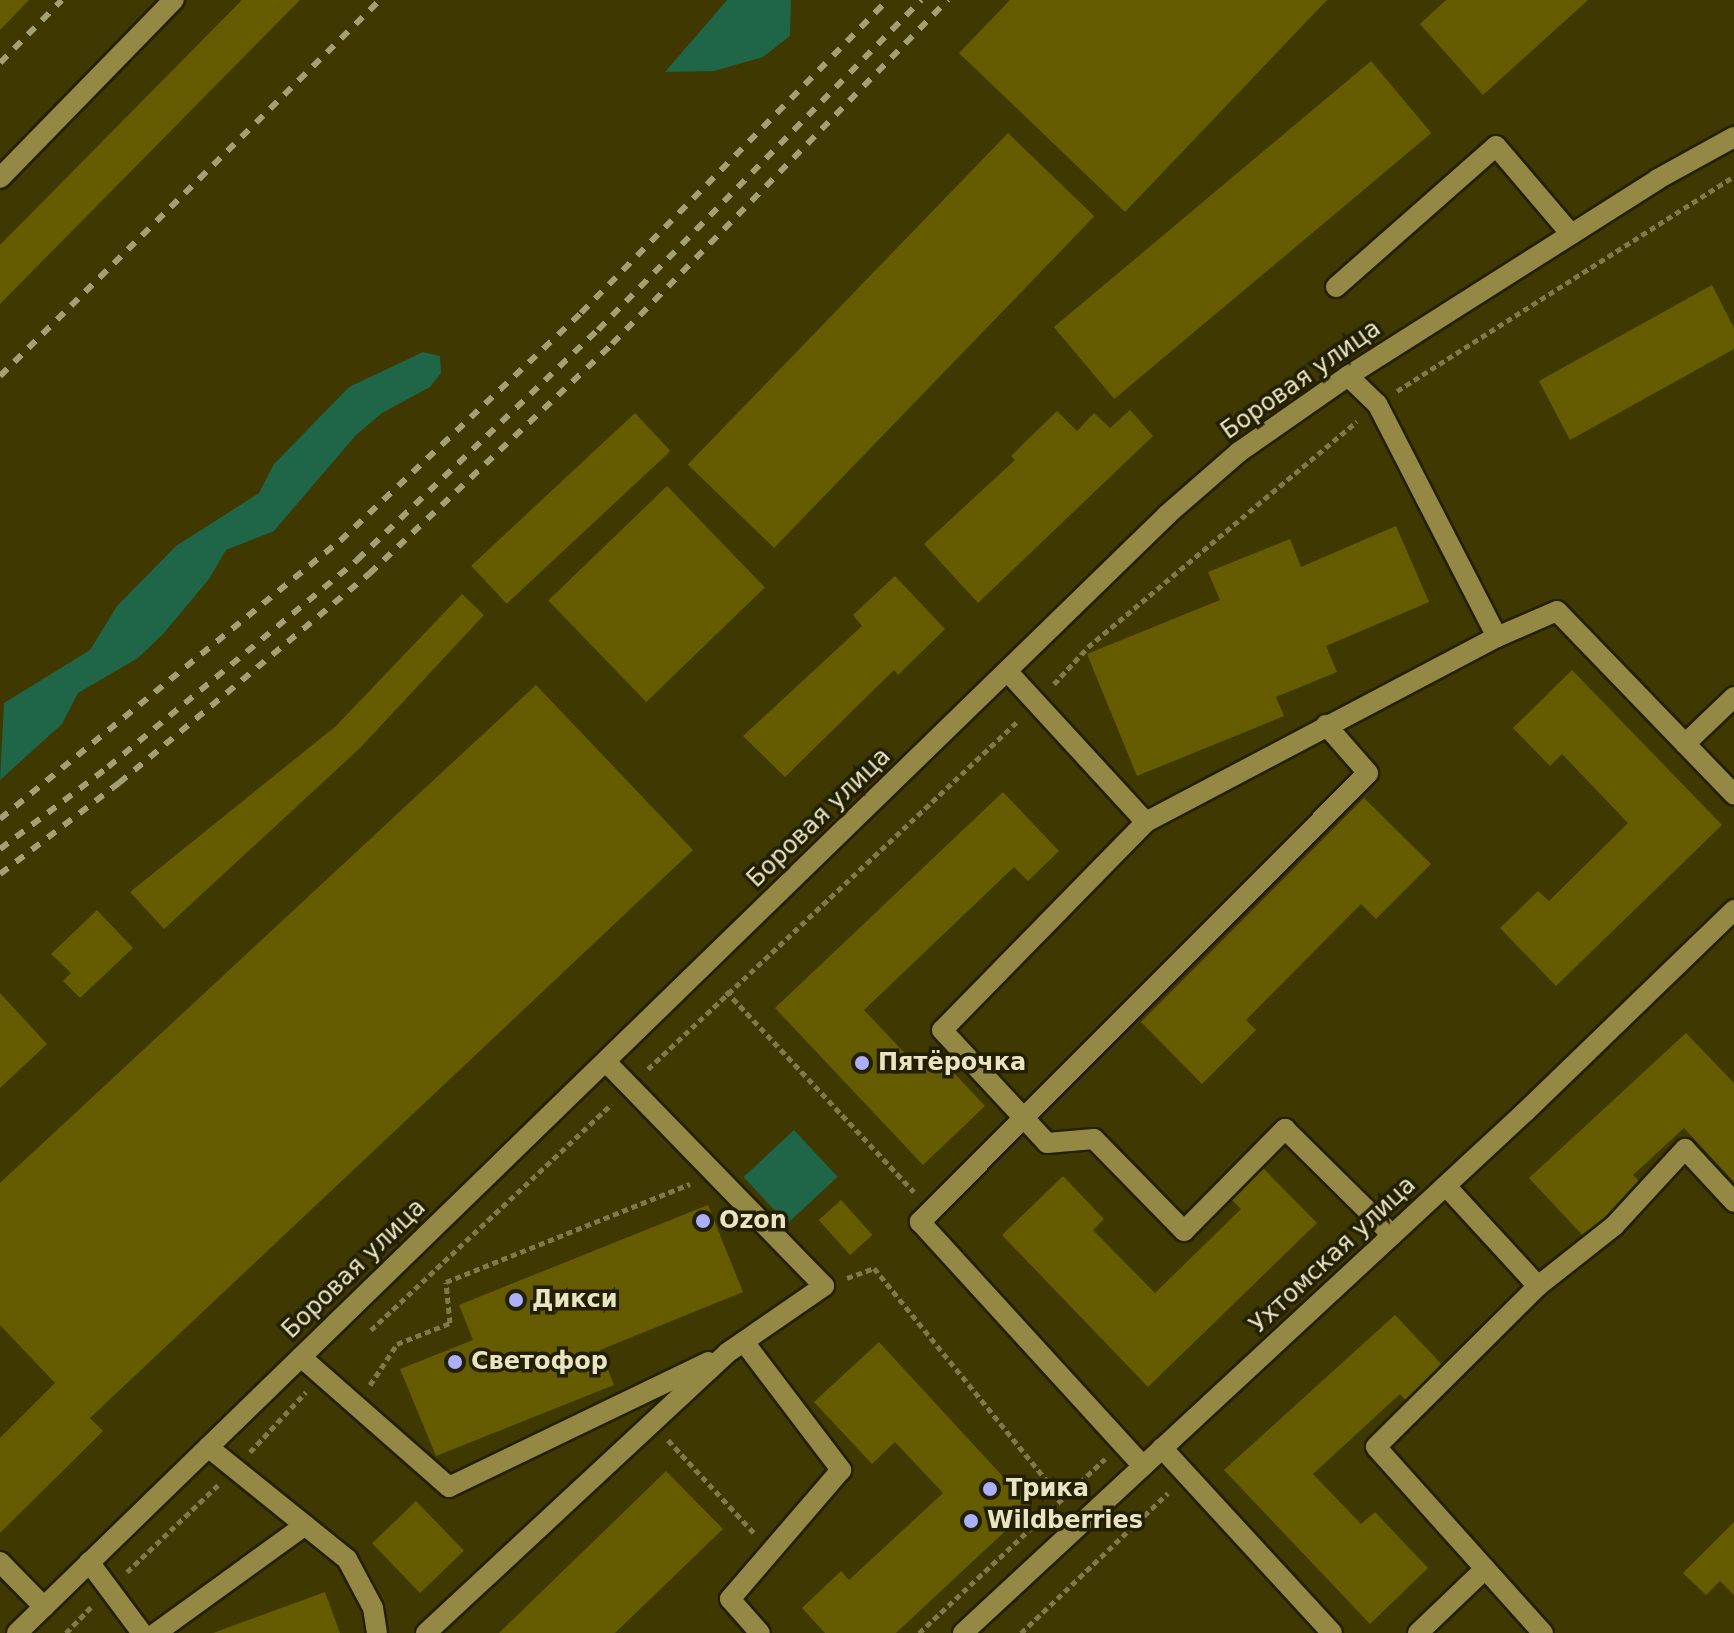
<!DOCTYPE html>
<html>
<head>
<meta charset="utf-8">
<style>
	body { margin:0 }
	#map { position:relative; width:1734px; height:1633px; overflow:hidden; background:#3f3800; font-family:"DejaVu Sans",sans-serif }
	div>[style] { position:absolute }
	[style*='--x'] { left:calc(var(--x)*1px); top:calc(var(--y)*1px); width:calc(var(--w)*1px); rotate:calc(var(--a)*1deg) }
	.green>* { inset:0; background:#1f6547; transform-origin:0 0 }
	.building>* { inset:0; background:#655b00; transform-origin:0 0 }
	.path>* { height:5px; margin-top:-2.5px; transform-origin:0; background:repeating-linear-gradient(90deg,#807a4a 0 6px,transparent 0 10px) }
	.roads { filter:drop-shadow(2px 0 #241f00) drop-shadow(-2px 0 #241f00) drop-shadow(0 2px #241f00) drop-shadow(0 -2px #241f00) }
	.minor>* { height:20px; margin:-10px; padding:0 10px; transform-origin:10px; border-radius:10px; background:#938945 }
	.rail>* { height:6px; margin-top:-3px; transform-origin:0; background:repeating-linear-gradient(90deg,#a49f74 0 10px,transparent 0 20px) }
	.dots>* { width:22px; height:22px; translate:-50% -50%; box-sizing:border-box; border:4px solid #231f03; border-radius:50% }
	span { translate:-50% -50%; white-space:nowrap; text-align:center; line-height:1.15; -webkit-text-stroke:7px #231f03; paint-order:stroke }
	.street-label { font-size:24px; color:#e9e5c3 }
	.poi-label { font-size:24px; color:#e9e5c3; font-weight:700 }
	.left { translate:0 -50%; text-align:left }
</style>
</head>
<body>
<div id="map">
	<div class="green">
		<i style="clip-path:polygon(727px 0,791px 0,790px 36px,763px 57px,714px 71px,665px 72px)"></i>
		<i style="clip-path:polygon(423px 352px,440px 356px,441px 373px,430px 387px,382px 413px,356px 435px,274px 531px,226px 550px,209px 579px,163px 634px,138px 658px,78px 693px,62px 724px,0 780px,4px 703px,90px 650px,117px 606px,176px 546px,259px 493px,274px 464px,349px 387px)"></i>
		<i style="left:794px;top:1130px;width:64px;height:69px;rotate:47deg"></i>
	</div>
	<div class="building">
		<i style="clip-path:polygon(0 0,29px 0,0 30px)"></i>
		<i style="clip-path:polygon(242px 0,300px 0,0 304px,0 245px)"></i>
		<i style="clip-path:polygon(1010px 0,1327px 0,1125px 212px,959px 53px)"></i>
		<i style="clip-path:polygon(1446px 0,1588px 0,1483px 95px,1420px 24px)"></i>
		<i style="left:1371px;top:61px;width:94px;height:414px;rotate:50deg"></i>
		<i style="left:1008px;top:133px;width:120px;height:461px;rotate:44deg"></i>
		<i style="clip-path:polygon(1712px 285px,1734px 328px,1734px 349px,1570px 440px,1539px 381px)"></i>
		<i style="clip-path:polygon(1130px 410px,1153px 436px,978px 603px,924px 544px,1015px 460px,1011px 456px,1057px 411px,1077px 431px,1094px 413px,1110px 428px)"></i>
		<i style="left:635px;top:413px;width:52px;height:224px;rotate:47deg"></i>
		<i style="left:667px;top:486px;width:141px;height:165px;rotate:46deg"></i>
		<i style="clip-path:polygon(1396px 526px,1429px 602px,1326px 646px,1337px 672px,1276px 697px,1284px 716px,1137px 776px,1087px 654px,1220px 600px,1208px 572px,1290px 539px,1301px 567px)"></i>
		<i style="clip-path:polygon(895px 576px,945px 629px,898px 675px,894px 670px,785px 777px,743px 736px,862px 626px,853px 615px)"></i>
		<i style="clip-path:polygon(462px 594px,484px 615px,360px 748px,164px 929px,130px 892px,336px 726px)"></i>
		<i style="clip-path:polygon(1572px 670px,1722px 825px,1556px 986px,1500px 928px,1538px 891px,1549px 901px,1628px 823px,1562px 754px,1550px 766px,1513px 728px)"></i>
		<i style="clip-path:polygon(536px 685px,693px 850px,90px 1418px,103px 1431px,0 1533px,0 1438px,55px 1383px,0 1325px,0 1183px)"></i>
		<i style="clip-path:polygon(1003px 792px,1059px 851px,1028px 881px,1014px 867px,864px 1010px,917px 1066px,933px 1051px,985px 1106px,923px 1165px,775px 1008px)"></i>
		<i style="clip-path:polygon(1364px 798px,1431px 864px,1376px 919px,1361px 904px,1246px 1020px,1256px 1030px,1202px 1084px,1141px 1022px)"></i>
		<i style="clip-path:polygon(97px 910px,133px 948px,80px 998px,63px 981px,71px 973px,51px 954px)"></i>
		<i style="clip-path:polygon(0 993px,47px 1044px,0 1088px)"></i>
		<i style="clip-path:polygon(1686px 1033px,1734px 1083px,1734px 1182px,1684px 1128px,1633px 1175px,1642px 1184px,1585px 1238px,1529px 1178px)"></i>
		<i style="clip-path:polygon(1261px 1166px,1317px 1223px,1148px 1387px,1002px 1235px,1063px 1176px,1104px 1219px,1093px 1230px,1155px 1293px,1241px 1209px,1229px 1197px)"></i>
		<i style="left:841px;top:1200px;width:47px;height:30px;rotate:48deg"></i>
		<i style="clip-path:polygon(708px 1205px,743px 1292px,600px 1350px,614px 1385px,436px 1456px,400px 1369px,473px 1340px,459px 1305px)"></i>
		<i style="clip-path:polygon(1395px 1315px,1449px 1372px,1411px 1407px,1400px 1394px,1313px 1474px,1361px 1524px,1375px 1512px,1428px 1568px,1370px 1624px,1224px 1470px)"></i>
		<i style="clip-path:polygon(879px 1342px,1031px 1507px,896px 1633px,825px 1633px,802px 1608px,841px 1571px,849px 1580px,943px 1493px,895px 1442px,872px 1464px,814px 1402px)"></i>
		<i style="clip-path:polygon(666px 1471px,723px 1529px,615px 1633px,499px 1633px)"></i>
		<i style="left:416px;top:1501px;width:69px;height:61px;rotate:46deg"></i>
		<i style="clip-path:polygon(1734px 1522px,1734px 1595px,1720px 1581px,1706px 1595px,1683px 1573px)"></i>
		<i style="clip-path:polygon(325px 1592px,340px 1633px,213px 1633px)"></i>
	</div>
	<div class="path">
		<i style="--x:1397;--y:391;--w:400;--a:-32.5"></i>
		<i style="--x:1054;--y:684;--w:50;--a:-47.4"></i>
		<i style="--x:1088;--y:647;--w:351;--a:-40"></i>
		<i style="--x:726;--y:991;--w:275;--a:46.9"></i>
		<i style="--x:648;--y:1069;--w:509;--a:-43.25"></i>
		<i style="--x:847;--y:1278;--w:29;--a:-20"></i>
		<i style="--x:874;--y:1268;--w:298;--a:50.9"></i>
		<i style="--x:371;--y:1330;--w:330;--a:-43.2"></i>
		<i style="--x:370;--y:1385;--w:49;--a:-56.6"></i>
		<i style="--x:397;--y:1344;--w:57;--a:-21.6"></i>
		<i style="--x:450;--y:1323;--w:41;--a:-95.6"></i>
		<i style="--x:446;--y:1282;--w:263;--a:-21.9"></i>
		<i style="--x:668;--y:1440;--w:127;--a:47.2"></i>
		<i style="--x:250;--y:1452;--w:82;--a:-47"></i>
		<i style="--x:127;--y:1572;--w:126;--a:-43.7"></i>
		<i style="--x:66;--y:1633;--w:36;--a:-46"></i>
		<i style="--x:919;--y:1633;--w:255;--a:-43.1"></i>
		<i style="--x:1021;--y:1633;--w:203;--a:-43.6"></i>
	</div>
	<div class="roads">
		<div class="minor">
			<i style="--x:0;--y:178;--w:249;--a:-45.7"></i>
			<i style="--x:1336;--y:287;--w:213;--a:-41.4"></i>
			<i style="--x:1496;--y:146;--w:116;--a:49.6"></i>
			<i style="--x:1497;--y:637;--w:65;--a:-23.4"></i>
			<i style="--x:1557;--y:611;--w:255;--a:46"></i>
			<i style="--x:1007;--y:671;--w:205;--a:47.4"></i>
			<i style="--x:1146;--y:822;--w:291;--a:134.4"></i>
			<i style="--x:942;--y:1030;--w:154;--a:47.1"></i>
			<i style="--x:1047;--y:1143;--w:47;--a:-4.9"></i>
			<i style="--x:1094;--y:1139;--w:129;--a:45.6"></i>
			<i style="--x:1184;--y:1231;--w:144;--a:-45.3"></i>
			<i style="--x:1285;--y:1129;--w:151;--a:44.7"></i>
			<i style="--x:1685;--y:744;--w:68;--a:-43.8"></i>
			<i style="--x:1146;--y:822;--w:397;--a:-27.8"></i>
			<i style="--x:1497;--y:637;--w:262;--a:-117.2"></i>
			<i style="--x:1377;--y:404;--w:40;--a:-136"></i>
			<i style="--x:1446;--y:1186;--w:136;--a:47.4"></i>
			<i style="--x:1538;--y:1286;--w:228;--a:135.2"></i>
			<i style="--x:1376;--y:1447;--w:250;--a:48.1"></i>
			<i style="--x:1538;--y:1286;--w:97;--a:-38.3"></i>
			<i style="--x:1614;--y:1226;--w:105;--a:-47.3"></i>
			<i style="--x:1685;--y:1149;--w:72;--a:47.2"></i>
			<i style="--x:744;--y:1342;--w:161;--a:52.8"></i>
			<i style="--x:841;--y:1470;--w:170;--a:130.7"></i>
			<i style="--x:730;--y:1599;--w:45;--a:48.6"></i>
			<i style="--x:301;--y:1357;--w:197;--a:41.3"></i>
			<i style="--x:449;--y:1487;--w:288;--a:-25.7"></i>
			<i style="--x:208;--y:1447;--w:179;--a:38.9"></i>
			<i style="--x:347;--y:1559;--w:55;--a:62"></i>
			<i style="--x:373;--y:1608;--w:25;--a:81"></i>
			<i style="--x:1162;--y:1448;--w:251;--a:47.4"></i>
			<i style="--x:1143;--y:1466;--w:331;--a:-132.4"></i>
			<i style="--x:920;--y:1222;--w:634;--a:-45.06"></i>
			<i style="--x:1368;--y:773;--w:64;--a:-131.2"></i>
			<i style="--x:0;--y:1562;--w:63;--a:45.6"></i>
			<i style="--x:89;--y:1562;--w:89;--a:53.3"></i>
			<i style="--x:17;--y:1633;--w:1605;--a:-44.19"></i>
			<i style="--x:1168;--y:514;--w:94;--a:-41.1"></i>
			<i style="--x:1239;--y:452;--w:133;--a:-34.9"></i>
			<i style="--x:1348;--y:376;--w:367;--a:-32.4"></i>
			<i style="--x:1658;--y:179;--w:87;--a:-28.9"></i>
			<i style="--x:156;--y:1633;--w:184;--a:-35.9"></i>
			<i style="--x:426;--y:1633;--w:411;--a:-42.9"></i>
			<i style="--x:727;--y:1353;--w:118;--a:-34.6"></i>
			<i style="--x:824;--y:1286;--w:313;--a:-134.2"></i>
			<i style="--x:963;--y:1633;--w:766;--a:-42.83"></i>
			<i style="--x:1525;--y:1112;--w:291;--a:-44"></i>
			<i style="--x:1418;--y:1633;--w:93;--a:-43.7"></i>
		</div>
	</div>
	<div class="rail">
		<i style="--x:0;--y:63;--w:88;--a:-45.5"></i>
		<i style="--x:0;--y:376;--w:535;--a:-44.7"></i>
		<i style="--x:0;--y:819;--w:439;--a:-39.3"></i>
		<i style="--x:340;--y:541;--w:332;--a:-43.4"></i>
		<i style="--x:581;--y:313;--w:438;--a:-45.6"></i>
		<i style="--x:0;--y:849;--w:136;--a:-37.2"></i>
		<i style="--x:108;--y:767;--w:324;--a:-39.7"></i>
		<i style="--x:357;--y:560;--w:333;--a:-43.7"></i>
		<i style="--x:598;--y:330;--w:462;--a:-45.6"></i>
		<i style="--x:0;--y:874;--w:150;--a:-37.4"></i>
		<i style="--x:119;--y:783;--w:326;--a:-39.9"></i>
		<i style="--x:369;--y:574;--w:335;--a:-43.4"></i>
		<i style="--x:612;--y:344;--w:481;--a:-45.7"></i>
	</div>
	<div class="dots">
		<i style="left:862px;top:1063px;background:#acaffb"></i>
		<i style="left:703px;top:1221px;background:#acaffb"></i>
		<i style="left:516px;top:1300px;background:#acaffb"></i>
		<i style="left:455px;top:1362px;background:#acaffb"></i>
		<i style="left:990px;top:1489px;background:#acaffb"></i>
		<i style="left:971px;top:1521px;background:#acaffb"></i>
	</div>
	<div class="street-label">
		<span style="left:1301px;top:380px;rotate:-35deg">Боровая улица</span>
		<span style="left:819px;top:818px;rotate:-44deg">Боровая улица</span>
		<span style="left:1333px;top:1255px;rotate:-43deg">Ухтомская улица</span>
		<span style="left:354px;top:1269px;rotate:-44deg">Боровая улица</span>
	</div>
	<div class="poi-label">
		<span class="left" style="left:878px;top:1063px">Пятёрочка</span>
		<span class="left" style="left:719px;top:1221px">Ozon</span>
		<span class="left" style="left:532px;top:1300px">Дикси</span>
		<span class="left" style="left:471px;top:1362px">Светофор</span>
		<span class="left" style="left:1006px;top:1489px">Трика</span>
		<span class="left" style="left:987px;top:1521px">Wildberries</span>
	</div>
</div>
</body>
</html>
